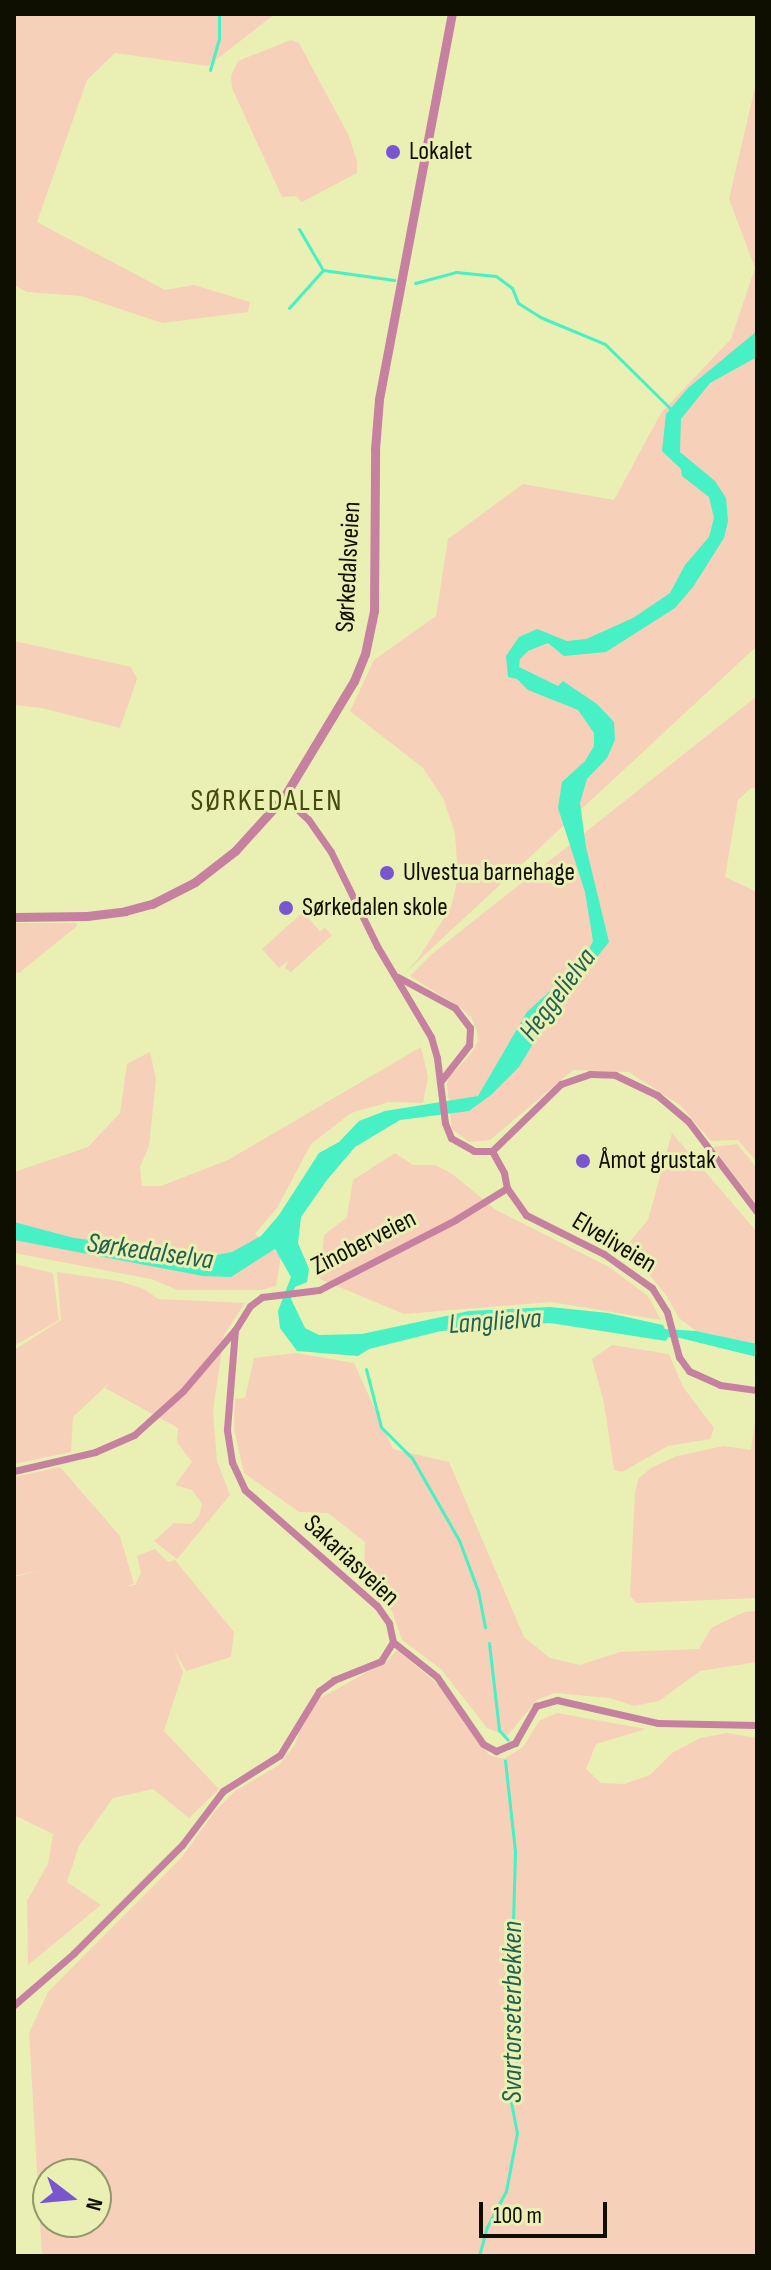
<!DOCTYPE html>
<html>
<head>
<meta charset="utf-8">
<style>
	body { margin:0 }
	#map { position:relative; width:771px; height:2270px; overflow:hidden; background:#eaf0b3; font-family:"Sofia Sans Condensed",sans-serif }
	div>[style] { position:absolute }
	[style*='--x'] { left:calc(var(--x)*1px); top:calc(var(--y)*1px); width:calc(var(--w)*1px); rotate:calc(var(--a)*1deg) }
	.green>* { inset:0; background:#f6d0b9 }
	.water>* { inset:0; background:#48f0c5 }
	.stream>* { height:3px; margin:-1.5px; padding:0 1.5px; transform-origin:1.5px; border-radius:1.5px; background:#48f0c5 }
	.minor>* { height:7px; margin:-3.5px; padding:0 3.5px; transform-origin:3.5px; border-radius:3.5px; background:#c781a0 }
	.tertiary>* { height:9px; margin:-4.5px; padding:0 4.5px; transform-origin:4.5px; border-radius:4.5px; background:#c781a0 }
	.dots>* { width:22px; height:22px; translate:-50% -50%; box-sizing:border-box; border:4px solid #eaf0b3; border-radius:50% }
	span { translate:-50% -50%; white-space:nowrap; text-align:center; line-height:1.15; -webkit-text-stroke:6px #eaf0b3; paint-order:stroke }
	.poi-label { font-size:26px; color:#0e0f00 }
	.left { translate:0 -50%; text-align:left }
	.street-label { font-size:26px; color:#0e0f00 }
	.water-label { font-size:28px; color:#216150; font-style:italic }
	.quarter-label { font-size:30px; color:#46490e; letter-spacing:2px }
	.frame { position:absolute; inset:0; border:16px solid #0e0f00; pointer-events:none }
	.north { position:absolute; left:32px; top:2158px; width:80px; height:80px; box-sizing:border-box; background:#eaf0b3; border:2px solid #92966b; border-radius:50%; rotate:106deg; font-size:22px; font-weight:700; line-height:32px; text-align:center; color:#0e0f00 }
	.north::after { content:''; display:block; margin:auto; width:28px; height:36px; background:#7756d0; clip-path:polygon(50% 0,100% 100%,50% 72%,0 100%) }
	.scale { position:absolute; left:479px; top:2202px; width:128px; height:36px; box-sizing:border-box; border:4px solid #0e0f00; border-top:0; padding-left:10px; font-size:24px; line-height:28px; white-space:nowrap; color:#0e0f00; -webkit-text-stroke:6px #eaf0b3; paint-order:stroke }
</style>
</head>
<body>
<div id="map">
	<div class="green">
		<i style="clip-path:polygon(14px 14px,275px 14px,208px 66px,115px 53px,87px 80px,37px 222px,165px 290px,194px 285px,250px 302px,248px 312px,162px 323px,81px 296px,27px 292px,14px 285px)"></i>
		<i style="clip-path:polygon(291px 40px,299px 43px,349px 136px,357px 161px,357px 173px,302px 202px,296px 196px,282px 197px,232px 88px,231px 76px,238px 61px)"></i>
		<i style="clip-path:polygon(757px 79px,757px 646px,404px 974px,418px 959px,451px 907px,458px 877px,455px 833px,443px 798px,423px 768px,350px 711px,374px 660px,436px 616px,448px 539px,523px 484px,614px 500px,661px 413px,731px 339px,755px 268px,729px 199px)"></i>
		<i style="clip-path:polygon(14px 641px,131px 667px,137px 679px,120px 728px,42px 708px,14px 705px)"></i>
		<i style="clip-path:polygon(757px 696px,757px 787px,751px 788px,738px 800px,725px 877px,757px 892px,757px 1162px,738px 1140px,711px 1141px,681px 1106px,629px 1072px,573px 1070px,490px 1140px,469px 1142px,452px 1129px,447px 1084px,449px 1077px,471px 1054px,478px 1041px,477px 1031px,471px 1017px,461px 1008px,410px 976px,432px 954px)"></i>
		<i style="clip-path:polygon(303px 912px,320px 931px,325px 928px,332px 935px,291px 972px,285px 968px,288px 961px,279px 968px,262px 949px)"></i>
		<i style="clip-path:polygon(14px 923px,76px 923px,77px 926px,19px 973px,14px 972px)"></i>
		<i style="clip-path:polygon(421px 1047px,428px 1077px,423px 1103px,389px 1102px,351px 1113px,311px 1144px,277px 1208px,255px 1234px,281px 1256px,276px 1286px,261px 1290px,178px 1290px,151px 1279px,14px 1253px,14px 1172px,88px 1147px,120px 1113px,127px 1064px,150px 1052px,156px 1079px,149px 1146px,140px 1167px,142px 1186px,161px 1186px,228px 1160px)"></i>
		<i style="clip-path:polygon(672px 1133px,757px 1232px,757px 1344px,696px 1331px,679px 1318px,666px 1295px,626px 1246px,648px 1220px)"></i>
		<i style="clip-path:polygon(737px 1144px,757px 1168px,757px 1205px,713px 1147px)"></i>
		<i style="clip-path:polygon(395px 1153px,413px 1165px,435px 1165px,451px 1173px,496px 1210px,609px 1267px,648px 1296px,661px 1320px,551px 1302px,404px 1314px,320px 1279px,324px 1235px,347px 1217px,353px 1180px)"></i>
		<i style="clip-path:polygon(14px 1264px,53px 1273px,59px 1320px,14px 1346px)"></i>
		<i style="clip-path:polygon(57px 1272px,119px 1281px,144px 1289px,158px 1299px,245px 1303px,224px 1335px,213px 1411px,217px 1461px,230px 1495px,177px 1559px,154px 1541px,174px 1523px,191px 1524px,199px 1516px,202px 1504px,192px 1490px,175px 1485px,192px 1462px,177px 1442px,178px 1428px,105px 1388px,111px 1381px,73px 1417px,71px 1452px,14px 1464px,14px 1350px,61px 1320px)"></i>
		<i style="clip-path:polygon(612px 1345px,669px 1354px,683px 1387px,714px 1428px,710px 1439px,668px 1446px,622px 1472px,614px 1470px,604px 1403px,592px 1359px)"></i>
		<i style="clip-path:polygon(296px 1353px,354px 1363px,393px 1449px,449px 1462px,524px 1637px,550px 1658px,580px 1665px,620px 1652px,699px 1649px,711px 1628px,744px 1612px,757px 1611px,757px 1662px,700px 1671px,659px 1701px,634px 1706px,610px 1698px,555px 1693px,537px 1700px,507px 1736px,487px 1728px,441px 1669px,402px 1640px,392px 1611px,364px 1585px,365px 1542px,328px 1513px,299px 1512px,244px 1473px,234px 1429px,235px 1399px,245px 1398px,254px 1358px)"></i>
		<i style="clip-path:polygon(757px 1406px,757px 1598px,637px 1603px,630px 1596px,635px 1492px,639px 1478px,651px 1468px,677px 1456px,724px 1446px,751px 1450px)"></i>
		<i style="clip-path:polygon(60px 1467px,120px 1536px,134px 1584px,123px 1587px,135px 1585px,141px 1573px,137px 1556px,155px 1549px,168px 1562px,175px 1560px,234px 1632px,231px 1657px,186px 1671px,174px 1650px,183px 1672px,164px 1731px,219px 1789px,189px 1818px,153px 1789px,113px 1798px,79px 1846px,67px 1882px,101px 1905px,28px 1965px,27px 1901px,48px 1864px,53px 1834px,14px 1815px,14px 1577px,46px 1569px,14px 1576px,14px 1477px)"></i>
		<i style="clip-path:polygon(evenodd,397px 1650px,442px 1688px,489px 1755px,504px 1759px,523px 1747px,540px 1720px,557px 1713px,646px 1729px,596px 1744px,586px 1769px,601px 1783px,624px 1784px,650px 1775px,672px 1753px,700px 1738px,727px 1733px,757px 1738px,757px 2256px,42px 2256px,29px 2033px,48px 1992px,182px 1857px,215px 1811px,235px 1791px,279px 1765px,295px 1745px,302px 1722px,315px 1701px,387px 1661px,397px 1650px,48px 2174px,96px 2174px,96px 2222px,48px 2222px,48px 2174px)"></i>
	</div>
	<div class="water">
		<i style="clip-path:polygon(757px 331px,757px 357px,710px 383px,681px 419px,680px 452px,715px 481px,726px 498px,728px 521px,724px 538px,693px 587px,675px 608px,606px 652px,564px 656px,548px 643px,528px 651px,520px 659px,519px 667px,558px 686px,563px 681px,597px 704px,614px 722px,615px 740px,607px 758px,587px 779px,580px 803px,586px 847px,609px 942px,548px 1019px,519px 1067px,491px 1095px,469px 1111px,400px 1120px,355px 1147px,327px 1180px,301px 1217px,298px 1243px,309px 1269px,307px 1282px,295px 1287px,291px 1299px,305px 1328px,319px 1335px,362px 1334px,469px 1311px,550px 1307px,608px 1313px,663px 1325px,665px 1329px,696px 1331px,757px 1344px,757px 1357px,680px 1338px,668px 1337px,666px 1341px,550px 1323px,441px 1331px,369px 1349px,358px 1356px,297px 1351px,280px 1328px,278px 1311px,291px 1277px,275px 1249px,231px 1277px,203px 1276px,14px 1240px,14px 1222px,74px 1238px,163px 1249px,200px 1258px,232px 1252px,261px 1236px,279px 1215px,319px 1153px,339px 1142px,359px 1121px,385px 1111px,478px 1096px,527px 1012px,584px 960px,593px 941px,585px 892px,558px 808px,562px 782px,585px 761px,594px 746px,594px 733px,578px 710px,528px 690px,517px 679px,508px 677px,506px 656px,519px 637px,537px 629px,567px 641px,586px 639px,633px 618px,670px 593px,685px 565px,709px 537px,714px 518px,709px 497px,682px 476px,681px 469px,662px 451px,666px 414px,688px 388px)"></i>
	</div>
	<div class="stream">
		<i style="--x:210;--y:70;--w:33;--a:-74"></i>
		<i style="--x:219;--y:38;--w:24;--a:-90"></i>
		<i style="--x:299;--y:229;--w:48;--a:59.7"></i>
		<i style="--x:415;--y:283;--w:42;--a:-15"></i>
		<i style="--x:456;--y:272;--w:40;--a:5.7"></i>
		<i style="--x:496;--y:276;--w:20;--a:37"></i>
		<i style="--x:512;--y:288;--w:16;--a:68"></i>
		<i style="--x:518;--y:303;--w:26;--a:32"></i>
		<i style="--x:540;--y:317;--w:70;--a:22.6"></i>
		<i style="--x:605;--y:344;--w:95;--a:44.6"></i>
		<i style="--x:289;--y:308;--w:51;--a:-48.2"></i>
		<i style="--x:323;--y:270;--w:72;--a:8"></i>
		<i style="--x:366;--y:1369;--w:60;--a:75.5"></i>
		<i style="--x:381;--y:1427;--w:44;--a:45"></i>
		<i style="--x:412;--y:1458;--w:95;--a:60.2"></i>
		<i style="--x:459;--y:1540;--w:54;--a:69.6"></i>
		<i style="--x:478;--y:1591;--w:37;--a:79"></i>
		<i style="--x:489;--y:1643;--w:88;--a:83.4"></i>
		<i style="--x:499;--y:1730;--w:13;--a:48"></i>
		<i style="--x:479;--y:2256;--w:30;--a:-75"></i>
		<i style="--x:487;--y:2227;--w:41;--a:-62.2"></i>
		<i style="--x:506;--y:2191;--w:59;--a:-79.3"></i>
		<i style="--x:517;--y:2133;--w:36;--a:-101"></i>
		<i style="--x:510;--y:2098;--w:48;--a:-80.3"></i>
		<i style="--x:518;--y:2051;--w:56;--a:-97.1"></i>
		<i style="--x:511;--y:1995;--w:144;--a:-88.4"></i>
		<i style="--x:515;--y:1851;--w:91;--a:-96.3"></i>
	</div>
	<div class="minor">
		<i style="--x:284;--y:797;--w:33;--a:43"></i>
		<i style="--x:308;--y:819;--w:40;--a:55.1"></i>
		<i style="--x:331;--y:852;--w:105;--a:63.9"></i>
		<i style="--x:377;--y:946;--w:106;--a:59.3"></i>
		<i style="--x:431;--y:1037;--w:22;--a:74"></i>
		<i style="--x:437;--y:1058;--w:65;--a:83"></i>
		<i style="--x:445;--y:1123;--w:16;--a:68"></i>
		<i style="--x:451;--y:1138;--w:26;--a:29"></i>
		<i style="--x:474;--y:1151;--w:18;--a:0"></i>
		<i style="--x:398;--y:977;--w:65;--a:28.5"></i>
		<i style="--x:455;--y:1008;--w:25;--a:53"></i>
		<i style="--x:470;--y:1028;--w:17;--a:93"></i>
		<i style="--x:469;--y:1045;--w:47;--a:128.1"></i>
		<i style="--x:492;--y:1151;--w:25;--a:61"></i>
		<i style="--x:504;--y:1173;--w:15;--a:79"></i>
		<i style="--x:507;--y:1188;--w:33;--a:55"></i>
		<i style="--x:526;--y:1215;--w:87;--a:26.6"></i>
		<i style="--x:604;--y:1254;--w:59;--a:35.3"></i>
		<i style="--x:652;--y:1288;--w:28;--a:58"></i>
		<i style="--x:667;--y:1312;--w:47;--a:75.1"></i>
		<i style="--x:679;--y:1357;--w:17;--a:54"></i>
		<i style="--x:689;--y:1371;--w:34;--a:24"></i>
		<i style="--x:720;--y:1385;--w:37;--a:8"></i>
		<i style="--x:492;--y:1151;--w:96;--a:-44.2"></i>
		<i style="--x:561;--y:1084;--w:31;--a:-19"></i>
		<i style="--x:590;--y:1074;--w:25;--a:2"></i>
		<i style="--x:615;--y:1075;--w:47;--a:25.5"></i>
		<i style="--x:657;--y:1095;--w:40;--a:40"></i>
		<i style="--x:688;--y:1121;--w:114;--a:52.8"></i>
		<i style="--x:14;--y:1471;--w:83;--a:-13.2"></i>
		<i style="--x:95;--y:1452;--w:43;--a:-23.6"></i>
		<i style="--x:134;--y:1435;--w:66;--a:-41.9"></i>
		<i style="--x:183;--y:1391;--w:80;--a:-49.6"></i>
		<i style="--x:235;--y:1330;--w:28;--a:-58"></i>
		<i style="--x:250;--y:1306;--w:15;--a:-37"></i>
		<i style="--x:262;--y:1297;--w:57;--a:-7"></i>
		<i style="--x:319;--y:1290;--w:153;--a:-27.2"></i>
		<i style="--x:455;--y:1220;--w:61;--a:-31.6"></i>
		<i style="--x:393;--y:1642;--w:56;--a:38.5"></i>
		<i style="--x:437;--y:1677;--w:81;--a:55.5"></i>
		<i style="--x:483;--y:1744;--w:15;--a:28"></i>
		<i style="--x:496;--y:1751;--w:21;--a:-23"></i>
		<i style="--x:515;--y:1743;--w:43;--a:-60.4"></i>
		<i style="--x:536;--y:1706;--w:22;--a:-16"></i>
		<i style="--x:557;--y:1700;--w:104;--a:12.8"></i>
		<i style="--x:658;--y:1723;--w:99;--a:1.2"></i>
		<i style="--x:14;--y:2005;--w:79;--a:-40.9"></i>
		<i style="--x:74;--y:1953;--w:153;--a:-45"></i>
		<i style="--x:182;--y:1845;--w:68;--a:-52.8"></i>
		<i style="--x:223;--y:1791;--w:67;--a:-32.3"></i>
		<i style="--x:280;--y:1755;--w:75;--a:-58.6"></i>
		<i style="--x:319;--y:1691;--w:19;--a:-36"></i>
		<i style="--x:334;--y:1680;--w:51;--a:-22"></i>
		<i style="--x:381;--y:1661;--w:22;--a:-58"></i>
		<i style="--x:393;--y:1642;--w:19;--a:-102"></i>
		<i style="--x:389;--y:1623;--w:21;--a:-125"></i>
		<i style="--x:377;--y:1606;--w:176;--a:-138.7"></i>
		<i style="--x:245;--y:1490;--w:31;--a:-115"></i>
		<i style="--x:232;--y:1462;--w:33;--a:-99"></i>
		<i style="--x:227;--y:1429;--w:99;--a:-85.4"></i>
	</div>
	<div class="tertiary">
		<i style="--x:14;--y:917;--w:73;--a:-0.8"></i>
		<i style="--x:87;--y:916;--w:38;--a:-7"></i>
		<i style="--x:125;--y:911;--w:28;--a:-15"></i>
		<i style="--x:152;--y:904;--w:48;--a:-27.1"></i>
		<i style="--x:195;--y:882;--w:51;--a:-37.8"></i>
		<i style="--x:235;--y:851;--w:73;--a:-47.8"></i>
		<i style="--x:284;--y:797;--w:135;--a:-58.9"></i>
		<i style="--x:354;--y:681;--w:29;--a:-68"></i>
		<i style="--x:365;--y:654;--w:44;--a:-78.2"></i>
		<i style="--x:374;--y:611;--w:162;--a:-89.6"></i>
		<i style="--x:375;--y:449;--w:50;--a:-85.4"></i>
		<i style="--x:379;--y:399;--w:392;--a:-79.3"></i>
	</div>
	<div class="dots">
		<i style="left:393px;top:152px;background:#7756d0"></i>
		<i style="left:387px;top:873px;background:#7756d0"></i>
		<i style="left:286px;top:908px;background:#7756d0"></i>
		<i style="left:583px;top:1161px;background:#7756d0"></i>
	</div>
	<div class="poi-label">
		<span class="left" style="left:409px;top:152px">Lokalet</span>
		<span class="left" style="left:403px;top:873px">Ulvestua barnehage</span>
		<span class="left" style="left:302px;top:908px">Sørkedalen skole</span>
		<span class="left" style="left:599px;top:1161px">Åmot grustak</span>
	</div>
	<div class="street-label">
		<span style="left:349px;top:567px;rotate:-87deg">Sørkedalsveien</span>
		<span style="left:364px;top:1243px;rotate:-27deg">Zinoberveien</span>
		<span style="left:614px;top:1243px;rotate:31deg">Elveliveien</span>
		<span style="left:351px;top:1561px;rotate:43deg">Sakariasveien</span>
	</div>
	<div class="water-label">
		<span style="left:558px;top:995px;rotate:-53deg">Heggelielva</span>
		<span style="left:150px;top:1252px;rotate:8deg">Sørkedalselva</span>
		<span style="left:495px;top:1322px;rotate:-4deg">Langlielva</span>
		<span style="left:513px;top:2012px;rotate:-90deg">Svartorseterbekken</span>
	</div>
	<div class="quarter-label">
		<span style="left:267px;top:801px">SØRKEDALEN</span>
	</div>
	<div class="frame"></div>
	<div class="north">N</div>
	<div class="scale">100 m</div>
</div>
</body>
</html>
